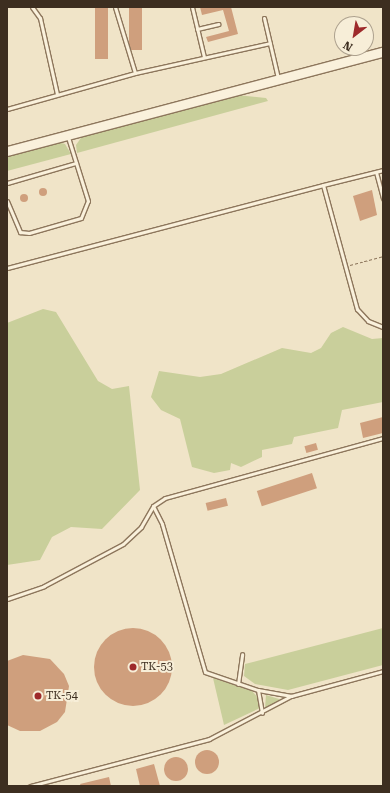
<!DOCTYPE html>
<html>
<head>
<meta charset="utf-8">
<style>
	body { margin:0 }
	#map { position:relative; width:390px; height:793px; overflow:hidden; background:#f0e4c8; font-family:"Roboto Serif",serif }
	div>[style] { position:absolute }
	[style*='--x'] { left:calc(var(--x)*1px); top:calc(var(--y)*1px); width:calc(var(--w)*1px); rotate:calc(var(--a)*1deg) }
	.green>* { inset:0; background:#c9cf9b }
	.building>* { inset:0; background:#cf9f7d; transform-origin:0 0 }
	.round { border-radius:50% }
	.path>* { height:1px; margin-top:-0.5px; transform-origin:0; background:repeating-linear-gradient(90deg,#8d765c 0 3px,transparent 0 5px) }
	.roads { filter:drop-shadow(1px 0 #8d765c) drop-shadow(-1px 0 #8d765c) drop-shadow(0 1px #8d765c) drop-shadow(0 -1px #8d765c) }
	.lane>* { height:3px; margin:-1.5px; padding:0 1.5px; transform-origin:1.5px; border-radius:1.5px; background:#faf1dc }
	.secondary>* { height:9px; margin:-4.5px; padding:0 4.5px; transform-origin:4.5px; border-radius:4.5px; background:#faf1dc }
	.dots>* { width:11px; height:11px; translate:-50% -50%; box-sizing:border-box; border:2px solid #f7eed8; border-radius:50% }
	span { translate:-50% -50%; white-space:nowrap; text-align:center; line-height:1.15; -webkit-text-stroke:4px #f7eed8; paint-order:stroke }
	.poi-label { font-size:11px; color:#3d2e20 }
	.left { translate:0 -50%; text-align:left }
	.frame { position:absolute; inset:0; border:8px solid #3d2e20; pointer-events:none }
	.north { position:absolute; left:334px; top:16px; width:40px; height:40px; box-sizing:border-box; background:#f7eed8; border:1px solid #ada18e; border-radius:50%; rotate:211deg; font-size:11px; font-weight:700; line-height:16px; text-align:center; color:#3d2e20 }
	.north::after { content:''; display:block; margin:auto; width:14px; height:18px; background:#9e2a2b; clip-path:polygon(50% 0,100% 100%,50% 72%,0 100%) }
</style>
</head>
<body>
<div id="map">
	<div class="green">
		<i style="clip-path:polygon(237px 95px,266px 98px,268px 101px,77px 153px,76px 145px,83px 135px)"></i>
		<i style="clip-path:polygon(58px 142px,65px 144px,71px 154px,7px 171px,7px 156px)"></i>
		<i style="clip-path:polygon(43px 309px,56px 312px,98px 381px,112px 389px,129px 386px,140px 490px,102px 529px,71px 527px,52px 537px,40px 560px,7px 565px,7px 323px)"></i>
		<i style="clip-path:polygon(343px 327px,372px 339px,383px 338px,383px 402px,342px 410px,338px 428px,294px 437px,292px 444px,262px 450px,262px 457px,241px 467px,231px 463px,230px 470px,214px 473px,192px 467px,180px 419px,161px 410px,151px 397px,159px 371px,200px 377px,221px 374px,282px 348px,311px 353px,321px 348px,331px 333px)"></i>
		<i style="clip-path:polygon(383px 628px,383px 665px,288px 690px,255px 684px,244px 676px,245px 664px)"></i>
		<i style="clip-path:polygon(213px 678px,252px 691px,259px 699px,260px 708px,224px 725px)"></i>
		<i style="clip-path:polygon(266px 695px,279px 699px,280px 700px,265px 708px)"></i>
	</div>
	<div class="building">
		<i style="left:95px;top:7px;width:13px;height:52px"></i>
		<i style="left:129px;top:7px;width:13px;height:43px"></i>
		<i style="clip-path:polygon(200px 7px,231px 7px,238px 34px,208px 42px,206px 37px,229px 31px,223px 10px,202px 15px)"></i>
		<i class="round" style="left:39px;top:188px;width:8px;height:8px"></i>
		<i style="clip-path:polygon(372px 190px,377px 215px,360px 221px,353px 196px)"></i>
		<i class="round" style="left:20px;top:194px;width:8px;height:8px"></i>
		<i style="clip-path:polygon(383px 417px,383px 433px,363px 438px,360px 423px)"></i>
		<i style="left:316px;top:443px;width:7px;height:12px;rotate:74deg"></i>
		<i style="left:312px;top:473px;width:16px;height:58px;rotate:72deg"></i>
		<i style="left:226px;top:498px;width:8px;height:21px;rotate:76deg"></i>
		<i class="round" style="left:94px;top:628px;width:78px;height:78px"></i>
		<i style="clip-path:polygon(23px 655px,50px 659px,64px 674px,69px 686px,65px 712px,57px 722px,40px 731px,20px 731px,7px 725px,7px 661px)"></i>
		<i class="round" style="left:195px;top:750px;width:24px;height:24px"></i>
		<i class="round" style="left:164px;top:757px;width:24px;height:24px"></i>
		<i style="clip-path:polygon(154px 764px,160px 786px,140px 786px,136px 769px)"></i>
		<i style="clip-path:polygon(109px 777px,111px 786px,81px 786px,80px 784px)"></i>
	</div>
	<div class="path">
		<i style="--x:350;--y:265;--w:34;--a:-15"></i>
	</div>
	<div class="roads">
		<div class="lane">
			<i style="--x:32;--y:7;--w:14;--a:54"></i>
			<i style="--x:40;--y:18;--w:78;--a:77.4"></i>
			<i style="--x:115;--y:7;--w:69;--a:73.1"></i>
			<i style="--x:192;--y:7;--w:51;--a:76.5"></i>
			<i style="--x:264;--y:18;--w:62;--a:76.9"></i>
			<i style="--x:197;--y:29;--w:22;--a:-13"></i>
			<i style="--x:7;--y:109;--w:133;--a:-15.7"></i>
			<i style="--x:135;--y:73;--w:138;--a:-12.5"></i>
			<i style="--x:376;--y:172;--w:27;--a:75"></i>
			<i style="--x:7;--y:183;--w:72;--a:-16.2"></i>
			<i style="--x:323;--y:185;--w:62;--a:-14"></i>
			<i style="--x:7;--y:201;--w:34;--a:67"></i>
			<i style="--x:20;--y:232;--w:9;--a:6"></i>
			<i style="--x:29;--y:233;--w:54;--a:-16.1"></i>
			<i style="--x:81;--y:218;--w:18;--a:-68"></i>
			<i style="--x:88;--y:201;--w:67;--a:-107.4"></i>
			<i style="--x:7;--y:268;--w:327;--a:-14.7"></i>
			<i style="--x:323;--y:185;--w:129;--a:74.7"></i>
			<i style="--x:357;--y:309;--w:16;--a:47"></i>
			<i style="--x:368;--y:321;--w:16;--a:22"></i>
			<i style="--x:153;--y:506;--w:20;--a:63"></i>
			<i style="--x:162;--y:524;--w:154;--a:73.8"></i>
			<i style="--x:205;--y:672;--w:56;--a:18.8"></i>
			<i style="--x:258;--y:690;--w:34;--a:10"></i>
			<i style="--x:7;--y:599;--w:39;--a:-19"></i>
			<i style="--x:44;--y:586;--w:89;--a:-28"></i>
			<i style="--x:123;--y:544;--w:25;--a:-43"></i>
			<i style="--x:141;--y:527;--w:24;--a:-60"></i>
			<i style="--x:153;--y:506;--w:14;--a:-34"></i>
			<i style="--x:165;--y:498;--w:226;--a:-15.4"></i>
			<i style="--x:238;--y:684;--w:30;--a:-82"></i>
			<i style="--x:258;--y:690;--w:23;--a:80"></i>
			<i style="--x:30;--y:786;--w:185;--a:-14.7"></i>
			<i style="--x:209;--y:739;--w:93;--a:-27.7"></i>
			<i style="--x:291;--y:696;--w:95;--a:-15.2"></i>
		</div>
		<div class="secondary">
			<i style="--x:7;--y:151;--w:389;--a:-14.8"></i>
		</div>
	</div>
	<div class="dots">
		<i style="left:133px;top:667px;background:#9e2a2b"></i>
		<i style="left:38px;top:696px;background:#9e2a2b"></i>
	</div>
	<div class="poi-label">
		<span class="left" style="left:141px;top:667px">TK-53</span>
		<span class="left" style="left:46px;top:696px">TK-54</span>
	</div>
	<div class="frame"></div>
	<div class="north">N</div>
</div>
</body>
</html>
